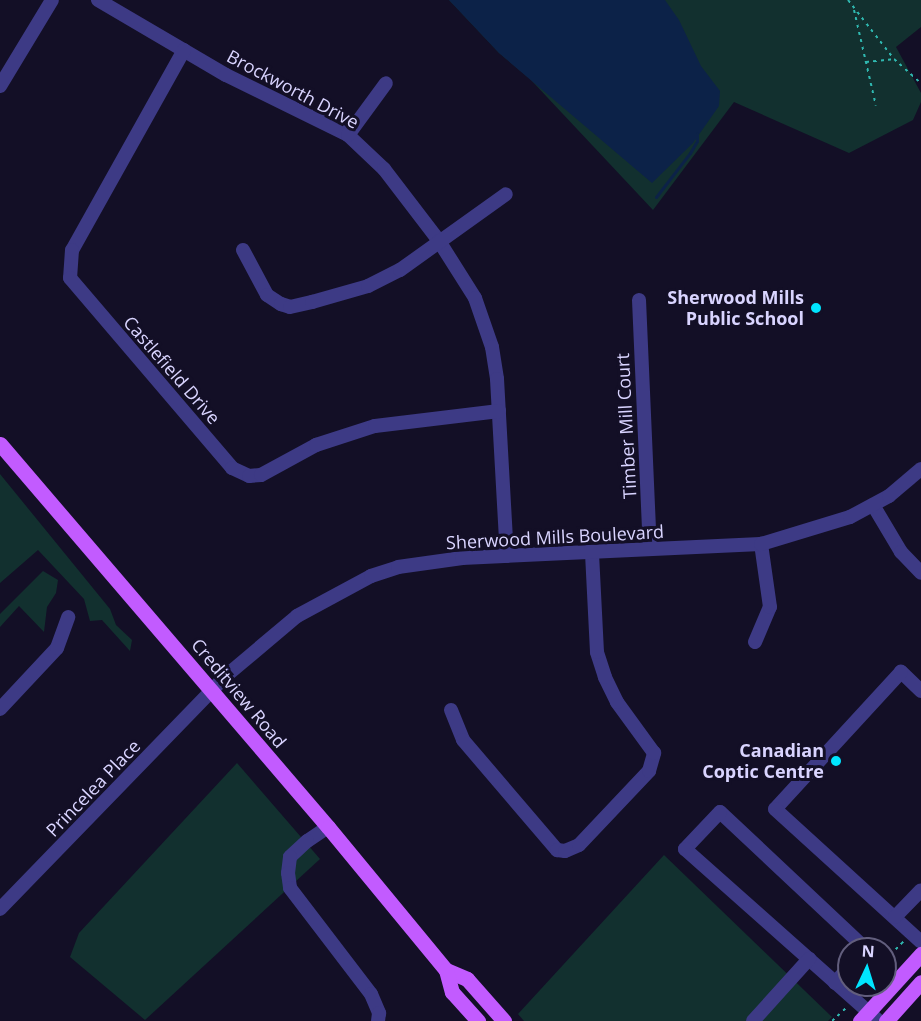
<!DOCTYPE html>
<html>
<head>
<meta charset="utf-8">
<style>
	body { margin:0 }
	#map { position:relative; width:921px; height:1021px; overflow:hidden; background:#130f26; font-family:"Open Sans",sans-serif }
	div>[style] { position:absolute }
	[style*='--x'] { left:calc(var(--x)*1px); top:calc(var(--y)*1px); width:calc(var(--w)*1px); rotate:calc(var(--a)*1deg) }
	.green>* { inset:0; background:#12302f }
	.water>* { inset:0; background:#0c2248 }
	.stream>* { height:3px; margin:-1.5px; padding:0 1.5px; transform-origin:1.5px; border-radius:1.5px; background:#0c2248 }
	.path>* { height:2px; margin-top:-1px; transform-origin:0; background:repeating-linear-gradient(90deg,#2fb8b0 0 3px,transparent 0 7.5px) }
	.minor>* { height:14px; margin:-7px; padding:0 7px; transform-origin:7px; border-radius:7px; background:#3d3a85 }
	.major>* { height:15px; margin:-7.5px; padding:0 7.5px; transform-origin:7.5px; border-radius:7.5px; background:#c25bff }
	.dots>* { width:16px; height:16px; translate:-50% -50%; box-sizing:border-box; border:3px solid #130f26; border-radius:50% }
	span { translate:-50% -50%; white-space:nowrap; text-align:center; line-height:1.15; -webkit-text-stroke:6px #130f26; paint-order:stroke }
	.street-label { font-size:18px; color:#d9d4ff }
	.poi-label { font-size:18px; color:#d9d4ff; font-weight:700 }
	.right { translate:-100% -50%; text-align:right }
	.north { position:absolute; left:837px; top:937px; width:60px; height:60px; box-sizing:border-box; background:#130f26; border:2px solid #625e7d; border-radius:50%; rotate:4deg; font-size:16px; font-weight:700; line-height:24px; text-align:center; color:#d9d4ff }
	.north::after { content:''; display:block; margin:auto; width:21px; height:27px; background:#00e5ff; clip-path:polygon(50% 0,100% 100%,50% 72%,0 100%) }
</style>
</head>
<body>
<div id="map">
	<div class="green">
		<i style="clip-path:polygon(449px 0,921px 0,921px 27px,896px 47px,921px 93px,921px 102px,913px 120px,849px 153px,734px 102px,653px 210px,531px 80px,499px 53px)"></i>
		<i style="clip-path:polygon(0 474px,110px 609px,116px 625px,132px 640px,130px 651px,102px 620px,90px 621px,84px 599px,38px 550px,0 583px)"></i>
		<i style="clip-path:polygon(43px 571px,58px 580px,56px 593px,47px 607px,44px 632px,19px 606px,0 627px,0 614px)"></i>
		<i style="clip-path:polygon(237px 763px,320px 859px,145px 1020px,70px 957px,79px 933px)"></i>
		<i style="clip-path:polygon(664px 855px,832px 1017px,828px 1021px,524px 1021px,518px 1014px)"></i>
	</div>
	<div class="water">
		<i style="clip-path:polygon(449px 0,665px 0,679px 20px,701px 66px,720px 91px,719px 106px,693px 143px,652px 183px,499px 53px)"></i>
	</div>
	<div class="stream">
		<i style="--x:656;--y:197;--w:56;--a:-52.3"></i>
		<i style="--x:690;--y:153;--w:14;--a:-60"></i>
		<i style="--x:697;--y:141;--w:8;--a:-90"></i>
	</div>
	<div class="path">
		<i style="--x:848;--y:0;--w:75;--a:52.1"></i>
		<i style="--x:894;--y:59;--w:36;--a:42"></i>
		<i style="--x:854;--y:10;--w:98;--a:77.1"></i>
		<i style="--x:866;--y:62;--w:27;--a:-6"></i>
		<i style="--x:885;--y:960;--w:27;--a:-45"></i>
		<i style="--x:861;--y:991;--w:8;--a:-50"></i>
		<i style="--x:832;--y:1021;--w:21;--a:-43"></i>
	</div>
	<div class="minor">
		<i style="--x:98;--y:0;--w:148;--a:30.4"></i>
		<i style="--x:226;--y:75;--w:136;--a:26.2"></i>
		<i style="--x:348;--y:135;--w:50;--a:43.4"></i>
		<i style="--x:384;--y:169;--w:91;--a:52.6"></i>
		<i style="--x:439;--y:241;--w:67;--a:57.7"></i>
		<i style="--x:475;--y:298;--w:52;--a:70.9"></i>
		<i style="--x:492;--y:347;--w:32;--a:81"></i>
		<i style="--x:497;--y:379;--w:177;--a:86.8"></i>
		<i style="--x:184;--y:50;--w:229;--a:119.2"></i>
		<i style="--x:72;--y:250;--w:28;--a:94"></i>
		<i style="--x:70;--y:278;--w:250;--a:49.5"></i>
		<i style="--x:232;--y:468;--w:19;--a:25"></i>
		<i style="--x:249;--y:476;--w:12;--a:-5"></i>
		<i style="--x:261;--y:475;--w:63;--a:-28.6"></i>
		<i style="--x:316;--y:445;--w:62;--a:-17.9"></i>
		<i style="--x:375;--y:426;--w:125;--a:-6.9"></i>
		<i style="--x:0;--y:86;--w:100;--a:-58.8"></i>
		<i style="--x:348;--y:135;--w:64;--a:-53.8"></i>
		<i style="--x:243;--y:250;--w:51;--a:61.9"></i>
		<i style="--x:267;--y:295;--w:17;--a:33"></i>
		<i style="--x:281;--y:304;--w:9;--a:18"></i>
		<i style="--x:290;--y:307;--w:23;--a:-13"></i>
		<i style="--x:312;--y:302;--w:58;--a:-15.9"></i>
		<i style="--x:368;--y:286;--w:36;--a:-27"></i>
		<i style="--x:400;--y:270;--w:130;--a:-35.6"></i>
		<i style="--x:639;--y:300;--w:249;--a:87.5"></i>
		<i style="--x:873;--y:505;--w:55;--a:59.2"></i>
		<i style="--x:901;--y:552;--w:29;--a:46"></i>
		<i style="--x:755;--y:642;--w:38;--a:-67"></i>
		<i style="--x:770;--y:607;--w:64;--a:-98.1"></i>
		<i style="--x:921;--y:691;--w:28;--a:-136"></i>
		<i style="--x:901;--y:672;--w:186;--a:132.6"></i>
		<i style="--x:775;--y:809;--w:197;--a:42.3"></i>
		<i style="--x:0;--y:709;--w:83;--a:-46.9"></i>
		<i style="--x:57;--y:648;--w:33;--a:-70"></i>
		<i style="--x:451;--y:710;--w:32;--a:68"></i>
		<i style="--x:463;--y:740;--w:145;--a:49.5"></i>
		<i style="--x:557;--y:850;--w:8;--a:7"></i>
		<i style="--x:565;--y:851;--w:15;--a:-23"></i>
		<i style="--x:579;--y:845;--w:102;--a:-46.6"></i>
		<i style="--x:649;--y:771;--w:19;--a:-74"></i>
		<i style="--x:654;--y:753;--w:63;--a:-126"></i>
		<i style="--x:617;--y:702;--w:28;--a:-116"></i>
		<i style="--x:605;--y:677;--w:26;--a:-108"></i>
		<i style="--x:597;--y:652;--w:100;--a:-92.9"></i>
		<i style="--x:328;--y:827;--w:25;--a:146"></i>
		<i style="--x:307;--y:841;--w:23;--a:137"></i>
		<i style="--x:290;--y:857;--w:16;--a:97"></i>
		<i style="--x:288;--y:873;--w:15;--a:82"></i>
		<i style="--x:290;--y:888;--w:133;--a:52.6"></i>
		<i style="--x:371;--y:994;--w:21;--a:67"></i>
		<i style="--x:379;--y:1013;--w:8;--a:97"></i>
		<i style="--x:0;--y:909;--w:326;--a:-45.9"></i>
		<i style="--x:227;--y:675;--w:92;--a:-40.1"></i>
		<i style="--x:297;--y:616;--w:84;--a:-28.4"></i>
		<i style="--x:371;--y:576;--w:28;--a:-18"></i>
		<i style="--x:398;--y:567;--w:65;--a:-8"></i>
		<i style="--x:462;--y:558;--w:299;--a:-2.7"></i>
		<i style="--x:761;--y:544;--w:93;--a:-16.9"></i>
		<i style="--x:850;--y:517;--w:44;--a:-28.3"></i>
		<i style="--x:889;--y:496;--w:42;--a:-40.2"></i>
		<i style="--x:895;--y:917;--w:37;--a:-46"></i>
		<i style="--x:866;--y:949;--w:200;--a:-136.8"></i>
		<i style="--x:720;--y:812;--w:51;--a:133.4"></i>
		<i style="--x:685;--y:849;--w:259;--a:41.6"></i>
		<i style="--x:835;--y:983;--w:21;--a:-49"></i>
		<i style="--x:753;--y:1021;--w:84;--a:-47.9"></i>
	</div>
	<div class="major">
		<i style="--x:0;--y:444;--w:504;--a:49.42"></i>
		<i style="--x:328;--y:827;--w:185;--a:50.5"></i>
		<i style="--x:446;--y:970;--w:23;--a:23"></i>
		<i style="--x:467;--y:979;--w:56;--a:48.6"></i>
		<i style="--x:446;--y:970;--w:23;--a:75"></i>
		<i style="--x:452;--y:992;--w:39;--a:48"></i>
		<i style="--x:860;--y:1021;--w:91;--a:-47.7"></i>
		<i style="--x:886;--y:1021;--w:52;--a:-48.1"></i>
	</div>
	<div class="dots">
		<i style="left:816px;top:308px;background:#00e5ff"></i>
		<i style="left:836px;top:761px;background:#00e5ff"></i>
	</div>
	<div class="street-label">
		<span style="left:293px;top:89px;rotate:28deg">Brockworth Drive</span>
		<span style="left:172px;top:370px;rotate:49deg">Castlefield Drive</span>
		<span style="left:626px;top:426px;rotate:-93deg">Timber Mill Court</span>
		<span style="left:555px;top:537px;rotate:-3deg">Sherwood Mills Boulevard</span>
		<span style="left:239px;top:693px;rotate:50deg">Creditview Road</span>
		<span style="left:93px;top:788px;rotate:-46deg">Princelea Place</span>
	</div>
	<div class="poi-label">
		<span class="right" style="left:804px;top:308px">Sherwood Mills<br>Public School</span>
		<span class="right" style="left:824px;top:761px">Canadian<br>Coptic Centre</span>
	</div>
	<div class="north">N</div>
</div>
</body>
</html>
